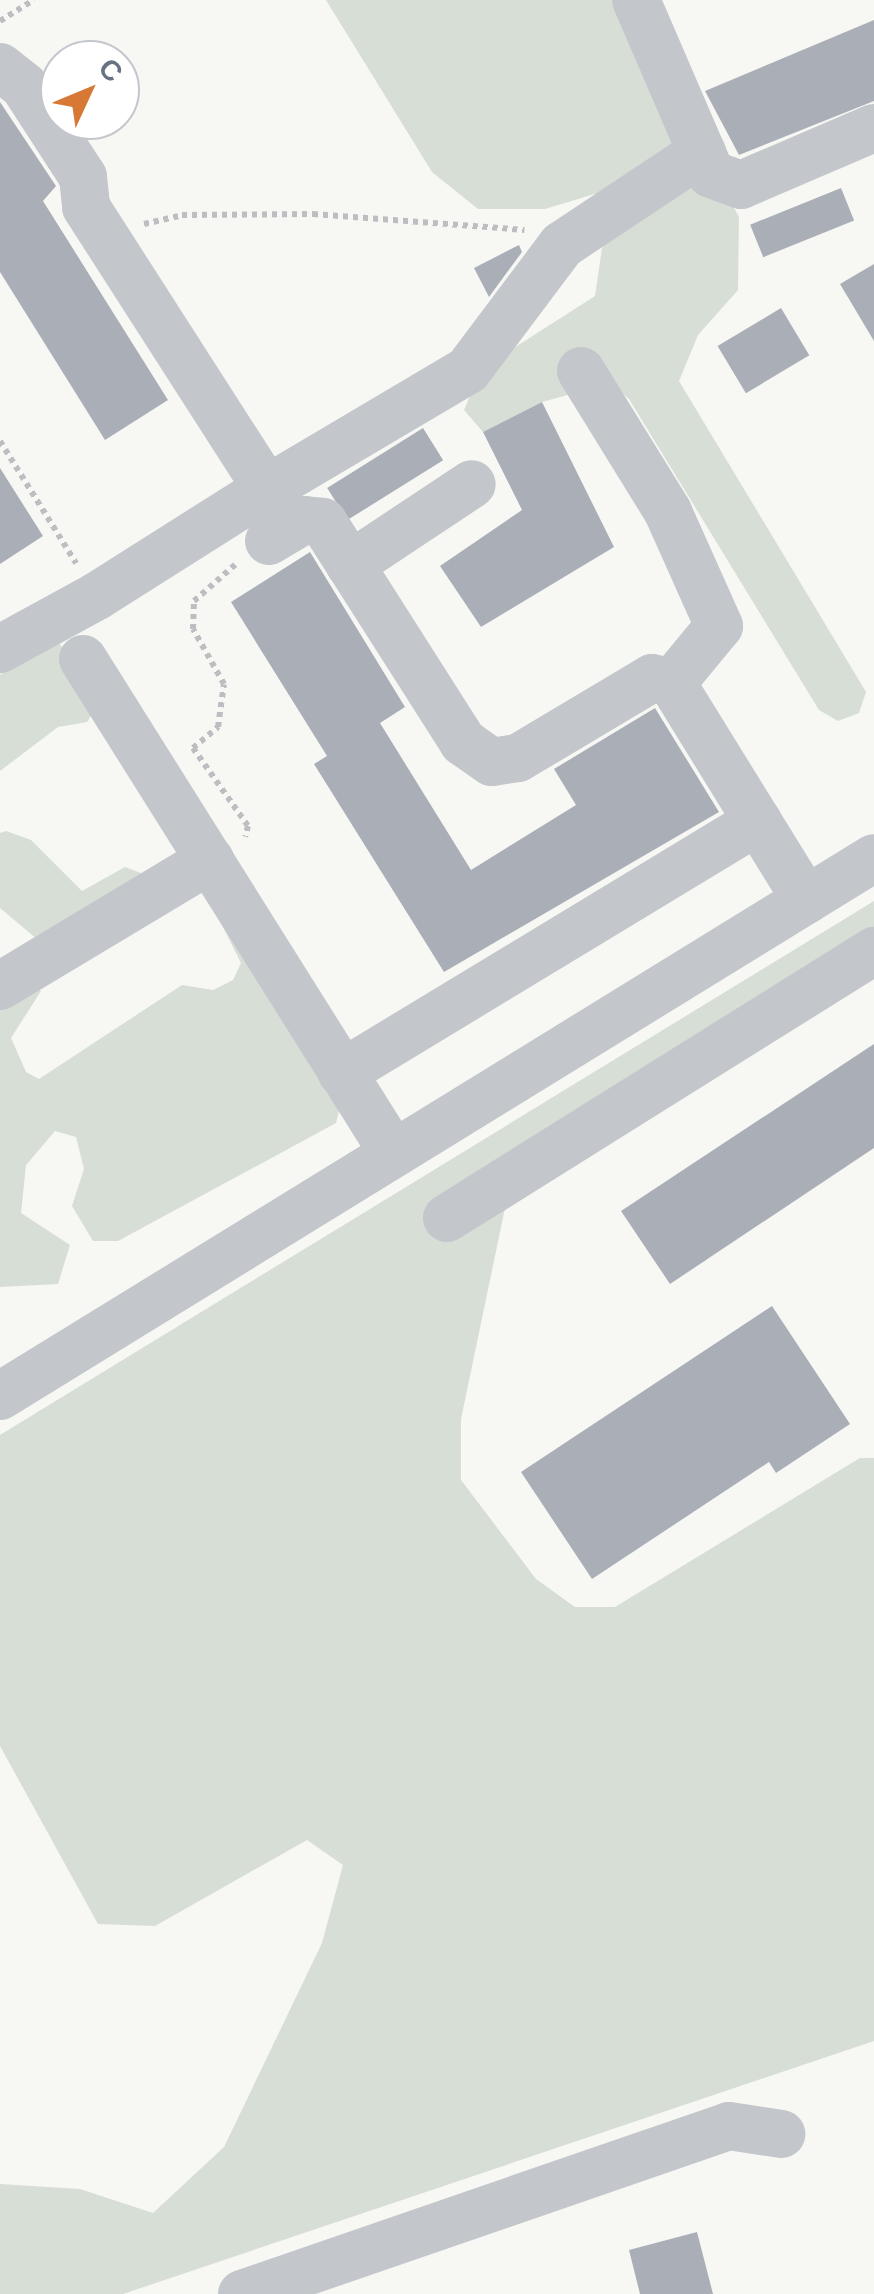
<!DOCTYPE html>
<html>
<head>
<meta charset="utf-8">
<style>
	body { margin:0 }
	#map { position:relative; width:874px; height:2294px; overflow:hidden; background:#f7f7f4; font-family:"DM Sans",sans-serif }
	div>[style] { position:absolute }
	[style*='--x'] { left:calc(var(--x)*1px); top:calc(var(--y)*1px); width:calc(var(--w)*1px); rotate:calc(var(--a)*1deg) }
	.green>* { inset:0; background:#d7ded6 }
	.building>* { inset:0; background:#aaafb7; transform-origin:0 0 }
	.path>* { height:6px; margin-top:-3px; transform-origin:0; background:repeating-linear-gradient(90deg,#bdbec1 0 5px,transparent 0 10px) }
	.minor>* { height:48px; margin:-24px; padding:0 24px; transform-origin:24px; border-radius:24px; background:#c3c6ca }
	span { translate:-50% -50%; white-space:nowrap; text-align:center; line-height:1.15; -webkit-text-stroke:10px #fff; paint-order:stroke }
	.north { position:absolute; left:40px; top:40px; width:100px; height:100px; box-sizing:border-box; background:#fff; border:2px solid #c3c7cd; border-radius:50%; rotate:46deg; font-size:28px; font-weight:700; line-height:40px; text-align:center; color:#687283 }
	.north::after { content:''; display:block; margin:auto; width:35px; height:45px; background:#d77935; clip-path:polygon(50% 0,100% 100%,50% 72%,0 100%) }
</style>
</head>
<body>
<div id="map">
	<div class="green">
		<i style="clip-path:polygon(326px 0,620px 0,739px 217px,738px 290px,698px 335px,679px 381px,866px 692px,859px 713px,838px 721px,819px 710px,629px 399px,611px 383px,542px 402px,483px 432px,464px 410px,481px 369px,595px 296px,602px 248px,638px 209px,618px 187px,545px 209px,478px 209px,432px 172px)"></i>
		<i style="clip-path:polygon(57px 639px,97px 706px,87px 722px,58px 727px,0 771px,0 675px)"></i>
		<i style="clip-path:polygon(6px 831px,31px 840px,82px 891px,125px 867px,154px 878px,44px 945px,0 908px,0 833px)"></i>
		<i style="clip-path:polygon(206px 893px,341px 1103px,336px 1123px,118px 1241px,93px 1241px,72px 1206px,84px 1169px,76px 1137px,55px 1131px,26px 1165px,21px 1213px,70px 1245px,58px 1284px,0 1287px,0 976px,21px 975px,41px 991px,11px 1038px,26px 1072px,39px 1079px,182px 985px,213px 990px,233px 980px,241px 963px)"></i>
		<i style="clip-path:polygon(874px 901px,874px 941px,505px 1208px,461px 1419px,461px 1480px,536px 1579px,575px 1607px,615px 1607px,860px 1458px,874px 1458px,874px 2041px,123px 2294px,0 2294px,0 2184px,80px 2189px,153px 2213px,224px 2147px,322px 1943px,343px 1865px,307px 1840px,155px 1926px,98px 1924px,0 1746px,0 1435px)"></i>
	</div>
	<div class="building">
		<i style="clip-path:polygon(874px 20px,874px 101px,739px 155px,705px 91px)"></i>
		<i style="clip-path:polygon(0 102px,56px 186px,43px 201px,168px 400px,105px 440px,0 272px)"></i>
		<i style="left:841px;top:188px;width:35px;height:98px;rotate:68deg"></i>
		<i style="clip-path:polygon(519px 245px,522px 252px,489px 297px,474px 268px)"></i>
		<i style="clip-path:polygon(874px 264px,874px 341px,840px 284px)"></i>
		<i style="left:781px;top:308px;width:55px;height:74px;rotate:59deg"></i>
		<i style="clip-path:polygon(542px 402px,614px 547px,481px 627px,440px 566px,522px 510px,483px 432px)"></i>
		<i style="left:423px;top:428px;width:38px;height:113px;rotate:58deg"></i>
		<i style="clip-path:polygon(0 468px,43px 536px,0 564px)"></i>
		<i style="clip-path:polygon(310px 552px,405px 707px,380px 723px,471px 870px,576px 805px,554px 769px,655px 708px,719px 812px,444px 972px,314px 764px,327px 756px,231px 602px)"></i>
		<i style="clip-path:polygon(874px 1044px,874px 1148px,670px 1284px,621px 1211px)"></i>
		<i style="clip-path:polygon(772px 1306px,850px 1424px,776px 1473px,769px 1462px,592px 1579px,521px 1472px)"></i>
		<i style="clip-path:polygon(697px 2232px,713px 2294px,640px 2294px,629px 2250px)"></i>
	</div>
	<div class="path">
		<i style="--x:0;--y:21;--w:40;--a:-32"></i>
		<i style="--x:144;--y:224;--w:39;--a:-13"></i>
		<i style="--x:182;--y:215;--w:131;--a:-0.4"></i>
		<i style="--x:313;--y:214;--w:212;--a:4.3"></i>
		<i style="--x:0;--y:441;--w:144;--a:58.1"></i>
		<i style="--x:193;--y:748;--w:33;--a:-40"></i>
		<i style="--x:218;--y:727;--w:43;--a:-82.1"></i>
		<i style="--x:224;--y:684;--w:63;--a:-119.4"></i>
		<i style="--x:193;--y:629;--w:28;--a:-88"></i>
		<i style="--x:194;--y:601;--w:57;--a:-41.5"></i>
		<i style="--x:193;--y:748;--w:95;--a:54.8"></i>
		<i style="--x:248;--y:826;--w:11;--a:105"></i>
	</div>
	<div class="minor">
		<i style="--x:636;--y:0;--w:189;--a:66.7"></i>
		<i style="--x:711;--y:174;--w:32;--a:20"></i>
		<i style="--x:741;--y:185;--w:145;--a:-23.2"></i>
		<i style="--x:0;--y:67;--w:31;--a:38"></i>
		<i style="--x:24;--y:86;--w:108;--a:57"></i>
		<i style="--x:83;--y:177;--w:30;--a:84"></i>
		<i style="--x:86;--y:207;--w:328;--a:57.3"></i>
		<i style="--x:263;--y:483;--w:15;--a:122"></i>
		<i style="--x:255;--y:496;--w:187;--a:147.7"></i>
		<i style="--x:97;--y:596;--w:111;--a:151.3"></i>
		<i style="--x:581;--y:371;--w:166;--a:58.3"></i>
		<i style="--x:668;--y:512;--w:125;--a:65.9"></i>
		<i style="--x:719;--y:626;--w:74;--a:129.5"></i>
		<i style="--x:255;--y:496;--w:247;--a:-30.6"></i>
		<i style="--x:468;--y:370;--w:156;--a:-53.1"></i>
		<i style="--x:562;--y:245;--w:168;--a:-33.6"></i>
		<i style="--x:269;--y:541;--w:41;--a:-31"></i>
		<i style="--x:304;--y:520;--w:19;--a:6"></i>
		<i style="--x:323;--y:522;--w:261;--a:57.5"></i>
		<i style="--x:463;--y:742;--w:35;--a:35"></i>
		<i style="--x:492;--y:762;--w:26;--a:-9"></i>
		<i style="--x:518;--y:758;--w:156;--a:-30.8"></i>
		<i style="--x:652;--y:678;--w:21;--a:14"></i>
		<i style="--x:672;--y:683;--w:255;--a:58.3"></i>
		<i style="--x:350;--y:565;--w:146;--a:-33.6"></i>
		<i style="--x:83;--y:659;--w:581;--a:57.87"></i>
		<i style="--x:0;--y:986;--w:245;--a:-31"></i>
		<i style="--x:342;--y:1073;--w:486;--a:-31.2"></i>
		<i style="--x:447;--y:1218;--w:504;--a:-32.02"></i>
		<i style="--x:0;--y:1396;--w:1026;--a:-31.61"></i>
		<i style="--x:242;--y:2294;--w:515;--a:-19.03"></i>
		<i style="--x:729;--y:2126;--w:53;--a:8.7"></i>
	</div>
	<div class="north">С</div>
</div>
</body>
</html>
